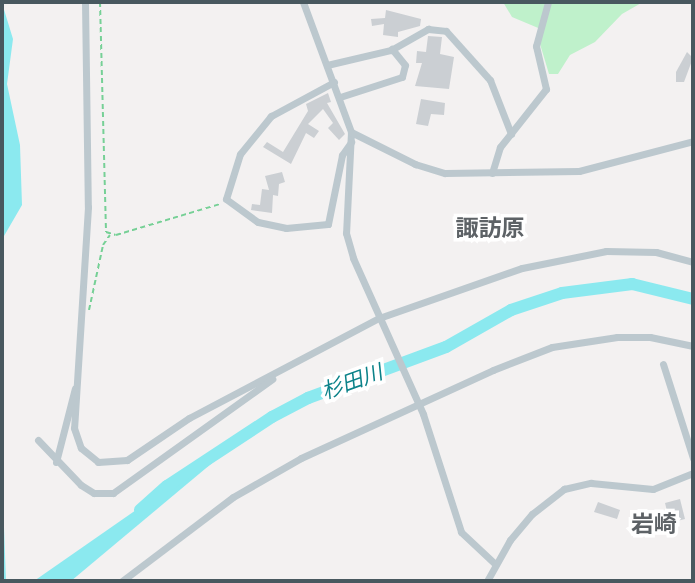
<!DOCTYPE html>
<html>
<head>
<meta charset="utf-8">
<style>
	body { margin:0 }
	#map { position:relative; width:695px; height:583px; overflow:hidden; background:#f3f1f1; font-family:Rubik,"Noto Sans JP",sans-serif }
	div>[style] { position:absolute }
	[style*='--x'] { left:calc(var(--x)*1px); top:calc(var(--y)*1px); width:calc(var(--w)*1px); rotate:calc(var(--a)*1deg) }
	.green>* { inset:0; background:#bff1cb }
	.water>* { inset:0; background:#8be9ef }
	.river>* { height:12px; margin:-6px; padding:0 6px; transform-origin:6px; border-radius:6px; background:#8be9ef }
	.building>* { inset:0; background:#cbcfd3 }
	.path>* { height:2px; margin-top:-1px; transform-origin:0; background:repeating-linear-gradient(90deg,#76d096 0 5px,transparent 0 8.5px) }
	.minor>* { height:7px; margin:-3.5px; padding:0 3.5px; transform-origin:3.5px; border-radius:3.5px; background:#bcc8ce }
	span { translate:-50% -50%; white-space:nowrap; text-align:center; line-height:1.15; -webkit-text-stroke:7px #fff; paint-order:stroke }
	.water-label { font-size:21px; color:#0b8289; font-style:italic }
	.quarter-label { font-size:23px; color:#5d6266; font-weight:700 }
	.frame { position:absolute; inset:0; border:4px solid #48585f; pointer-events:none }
</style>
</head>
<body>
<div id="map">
	<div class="green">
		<i style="clip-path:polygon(503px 2px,643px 2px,622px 14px,595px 42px,570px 55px,558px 74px,549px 74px,540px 44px,543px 30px,512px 17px)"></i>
	</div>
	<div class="water">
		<i style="clip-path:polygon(2px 3px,13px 39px,7px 84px,20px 145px,22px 205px,4px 236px,2px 473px,6px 581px,2px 581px)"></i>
		<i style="clip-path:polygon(254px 428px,71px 581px,34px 581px)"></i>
	</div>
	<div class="river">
		<i style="--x:140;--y:510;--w:36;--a:-42"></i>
		<i style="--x:167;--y:486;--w:126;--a:-33.3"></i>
		<i style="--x:272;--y:417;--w:41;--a:-27.8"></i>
		<i style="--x:308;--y:398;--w:147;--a:-20.3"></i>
		<i style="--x:446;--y:347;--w:75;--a:-29.6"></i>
		<i style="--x:511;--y:310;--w:54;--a:-18.4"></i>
		<i style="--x:562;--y:293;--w:71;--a:-7.3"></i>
		<i style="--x:632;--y:284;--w:63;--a:13.8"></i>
	</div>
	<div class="building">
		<i style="clip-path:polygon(386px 10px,421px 19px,420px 26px,398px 32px,398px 37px,383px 35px,384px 24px,372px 26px,371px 19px,385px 18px)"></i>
		<i style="clip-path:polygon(428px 36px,442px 37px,440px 54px,454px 57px,449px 89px,415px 86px,422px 63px,416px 63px,417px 51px,426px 52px)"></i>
		<i style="clip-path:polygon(687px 52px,693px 58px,684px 82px,676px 82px,676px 72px)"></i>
		<i style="clip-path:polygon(328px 93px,331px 102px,327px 103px,345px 134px,339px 140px,328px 128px,333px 123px,323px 109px,308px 124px,319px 131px,314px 138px,306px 133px,291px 164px,263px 147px,267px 142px,283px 152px,308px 111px,306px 104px)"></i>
		<i style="clip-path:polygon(421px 99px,445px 103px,444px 115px,431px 114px,428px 126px,416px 124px)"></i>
		<i style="clip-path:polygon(282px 172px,285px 182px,279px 184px,278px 196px,273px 195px,272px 213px,251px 210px,252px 204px,260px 205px,262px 189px,269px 190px,265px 176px)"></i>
		<i style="clip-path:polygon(680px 499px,685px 519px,677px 521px,674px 509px,667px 511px,665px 503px)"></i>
		<i style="clip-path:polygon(598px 502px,620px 510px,617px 519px,594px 512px)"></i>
	</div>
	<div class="path">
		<i style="--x:100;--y:2;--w:230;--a:88.5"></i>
		<i style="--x:106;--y:232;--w:10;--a:17"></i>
		<i style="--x:116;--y:235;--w:109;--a:-16.6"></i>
		<i style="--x:89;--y:310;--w:66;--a:-77.8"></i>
		<i style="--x:103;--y:245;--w:12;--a:-55"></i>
	</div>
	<div class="minor">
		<i style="--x:85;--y:2;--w:205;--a:89.2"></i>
		<i style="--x:88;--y:207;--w:221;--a:93.6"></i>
		<i style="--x:74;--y:428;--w:21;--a:71"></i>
		<i style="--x:81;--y:448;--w:22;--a:39"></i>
		<i style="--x:98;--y:462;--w:29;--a:-4"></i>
		<i style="--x:127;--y:460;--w:75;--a:-34.1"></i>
		<i style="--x:189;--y:418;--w:215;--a:-27.8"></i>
		<i style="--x:379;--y:318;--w:151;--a:-19.3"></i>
		<i style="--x:522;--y:268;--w:86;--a:-11.4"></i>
		<i style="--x:606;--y:251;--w:50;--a:1.1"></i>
		<i style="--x:656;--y:252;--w:38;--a:15"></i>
		<i style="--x:303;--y:2;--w:139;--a:69.7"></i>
		<i style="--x:351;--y:132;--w:101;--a:92.8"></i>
		<i style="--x:346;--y:233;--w:26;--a:74"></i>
		<i style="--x:353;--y:258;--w:171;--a:65.8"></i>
		<i style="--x:423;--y:414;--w:124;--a:72.1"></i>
		<i style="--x:461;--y:532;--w:45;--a:43.2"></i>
		<i style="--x:327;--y:65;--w:66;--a:-13.2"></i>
		<i style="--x:391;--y:50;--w:43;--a:-29.6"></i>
		<i style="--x:428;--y:29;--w:18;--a:6"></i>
		<i style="--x:446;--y:31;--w:66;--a:48.1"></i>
		<i style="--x:490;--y:80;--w:58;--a:68.7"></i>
		<i style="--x:334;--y:82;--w:72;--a:151.6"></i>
		<i style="--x:271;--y:116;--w:49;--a:129.2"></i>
		<i style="--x:240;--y:154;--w:47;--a:107.3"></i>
		<i style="--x:226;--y:199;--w:39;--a:36"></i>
		<i style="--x:258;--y:222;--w:29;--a:12"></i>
		<i style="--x:286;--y:228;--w:42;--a:-5.4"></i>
		<i style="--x:328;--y:224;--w:70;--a:-78.5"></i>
		<i style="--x:342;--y:155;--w:16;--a:-55"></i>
		<i style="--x:340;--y:97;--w:65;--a:-17.9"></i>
		<i style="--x:402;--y:77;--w:12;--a:-76"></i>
		<i style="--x:405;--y:65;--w:21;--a:-129"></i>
		<i style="--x:351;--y:132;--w:72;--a:26.6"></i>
		<i style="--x:415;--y:164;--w:31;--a:17"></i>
		<i style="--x:445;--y:173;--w:134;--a:-0.9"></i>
		<i style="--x:579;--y:171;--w:118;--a:-14.7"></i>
		<i style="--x:492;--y:173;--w:27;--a:-73"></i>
		<i style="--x:500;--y:147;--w:74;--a:-51.6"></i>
		<i style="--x:546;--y:89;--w:44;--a:-103.1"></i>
		<i style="--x:536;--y:46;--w:46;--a:-74.7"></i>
		<i style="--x:663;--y:364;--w:99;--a:72.3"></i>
		<i style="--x:38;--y:440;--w:62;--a:46.3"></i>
		<i style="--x:81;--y:485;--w:15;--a:32"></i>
		<i style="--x:94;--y:493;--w:19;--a:0"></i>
		<i style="--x:113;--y:493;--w:196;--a:-35.6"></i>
		<i style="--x:56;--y:462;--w:76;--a:-75.6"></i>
		<i style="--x:122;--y:581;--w:139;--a:-37.1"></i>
		<i style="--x:233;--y:497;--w:78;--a:-29.8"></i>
		<i style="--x:301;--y:458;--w:211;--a:-24.6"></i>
		<i style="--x:493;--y:370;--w:63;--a:-21.3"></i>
		<i style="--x:552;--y:347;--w:66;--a:-8.7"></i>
		<i style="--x:617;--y:337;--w:33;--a:0"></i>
		<i style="--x:650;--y:337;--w:44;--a:11.8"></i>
		<i style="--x:487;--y:581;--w:47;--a:-60.7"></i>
		<i style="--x:510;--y:540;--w:34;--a:-50"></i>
		<i style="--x:532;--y:514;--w:41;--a:-38"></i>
		<i style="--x:564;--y:489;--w:28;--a:-13"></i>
		<i style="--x:591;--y:483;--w:62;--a:5.5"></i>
		<i style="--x:653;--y:489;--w:43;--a:-21.8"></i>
	</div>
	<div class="water-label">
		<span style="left:352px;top:382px;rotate:-20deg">杉田川</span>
	</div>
	<div class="quarter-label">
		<span style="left:490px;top:228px">諏訪原</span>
		<span style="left:654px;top:524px">岩崎</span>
	</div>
	<div class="frame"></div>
</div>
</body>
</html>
